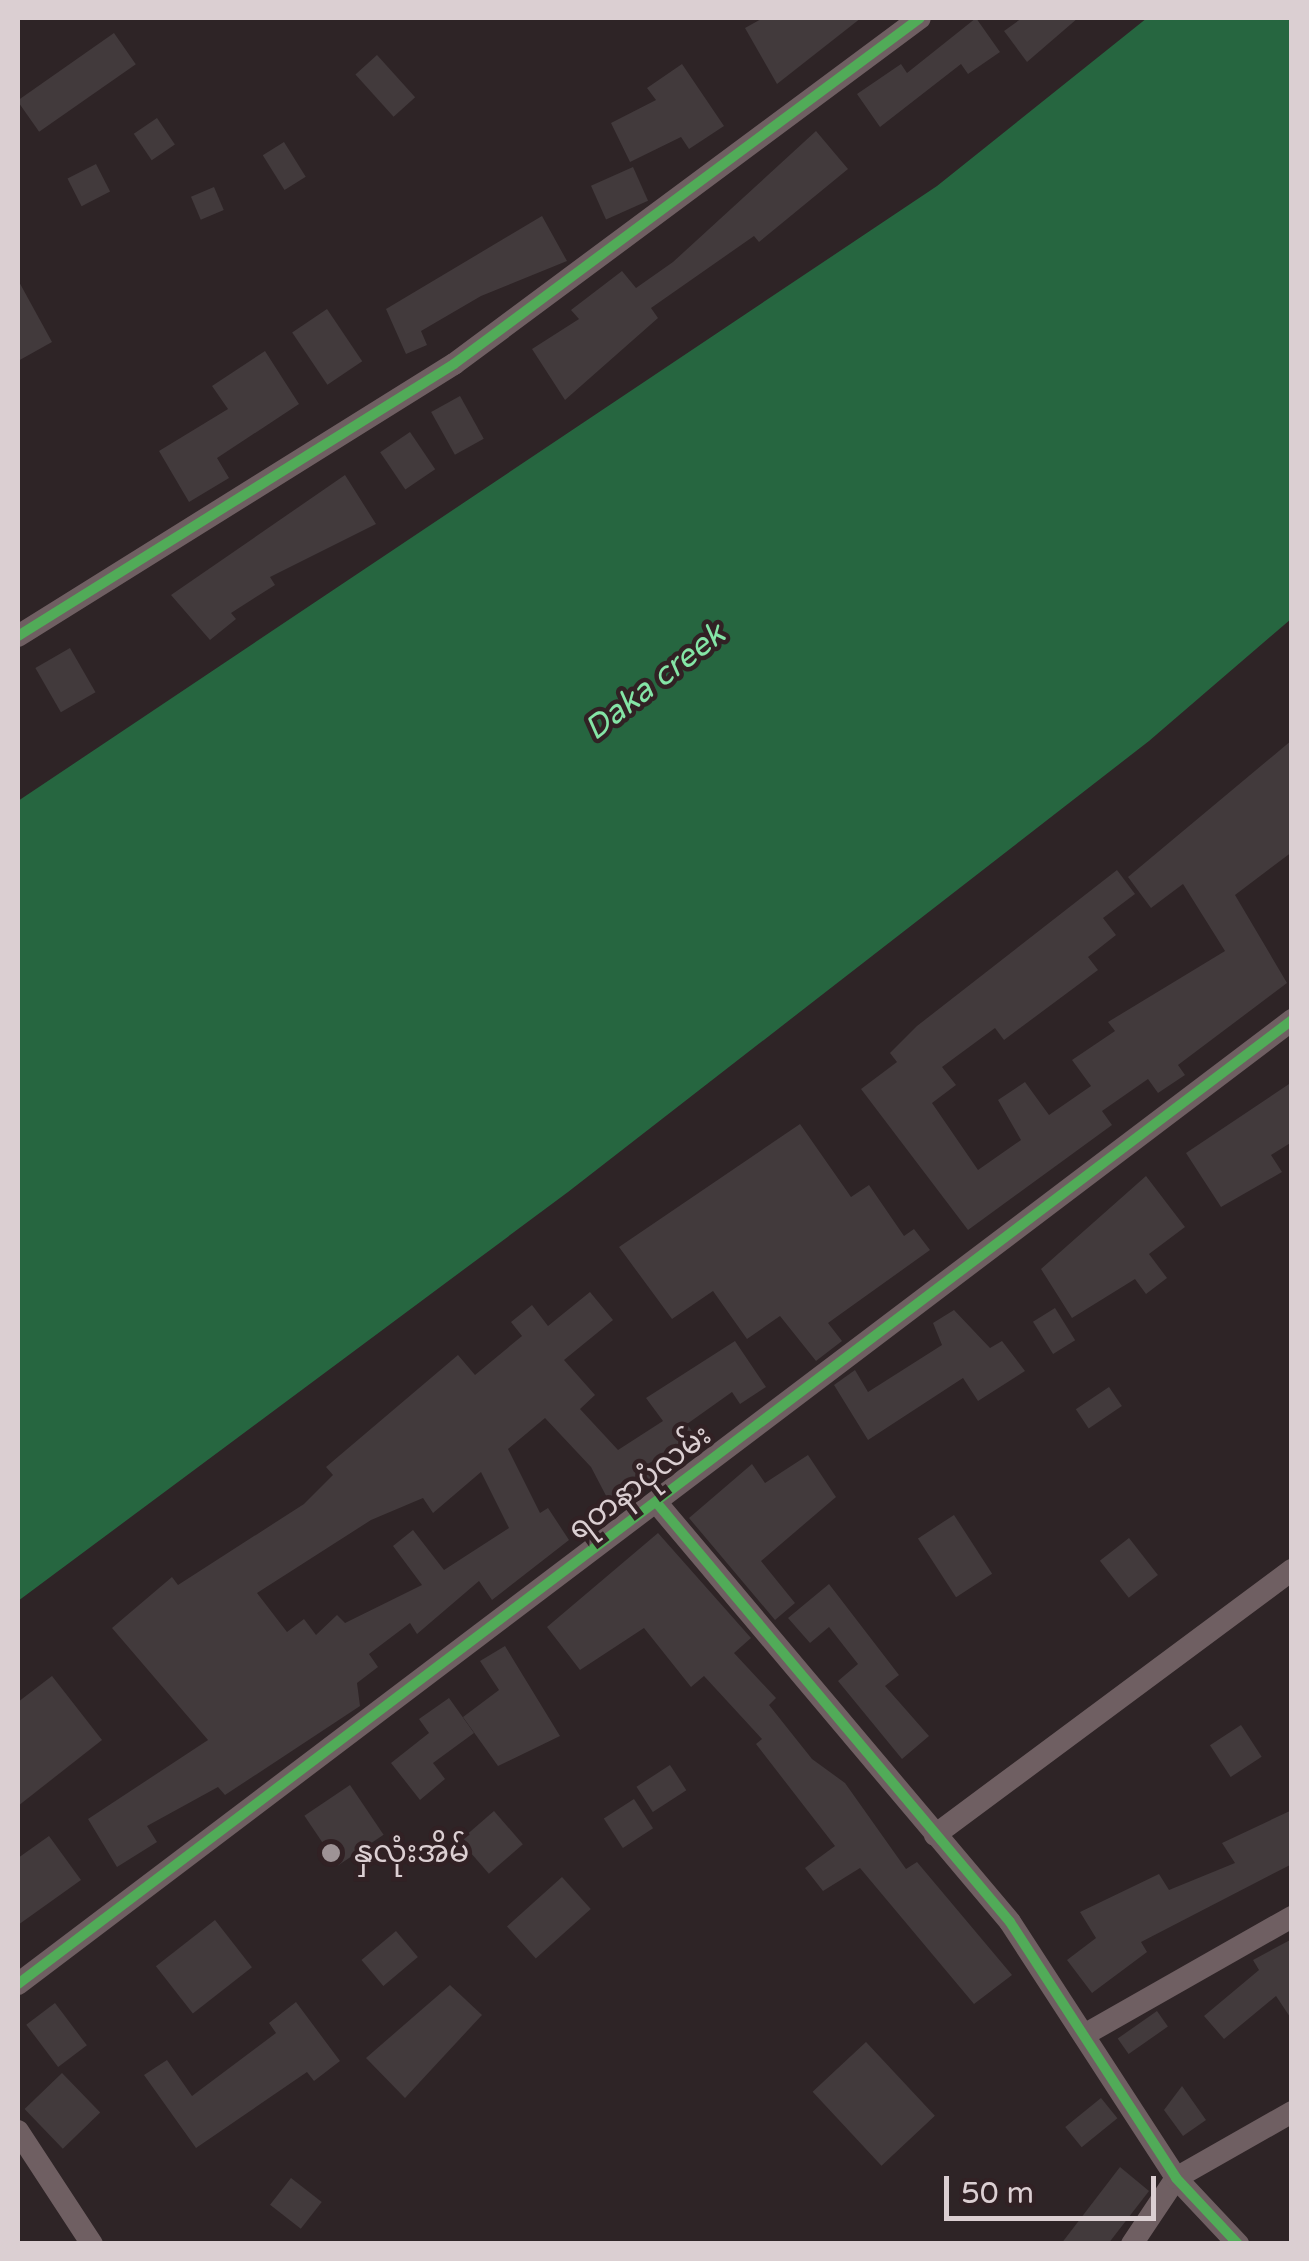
<!DOCTYPE html>
<html>
<head>
<meta charset="utf-8">
<style>
	body { margin:0 }
	#map { position:relative; width:1309px; height:2261px; overflow:hidden; background:#2e2426; font-family:"Varela Round","Noto Sans Myanmar",sans-serif }
	div>[style] { position:absolute }
	[style*='--x'] { left:calc(var(--x)*1px); top:calc(var(--y)*1px); width:calc(var(--w)*1px); rotate:calc(var(--a)*1deg) }
	.water>* { inset:0; background:#266640 }
	.building>* { inset:0; background:#423a3c; transform-origin:0 0 }
	.minor>* { height:22px; margin:-11px; padding:0 11px; transform-origin:11px; border-radius:11px; background:#6f5f62 }
	.cycleway>* { height:10px; margin:-5px; padding:0 5px; transform-origin:5px; border-radius:5px; background:#51ab58 }
	.dots>* { width:28px; height:28px; translate:-50% -50%; box-sizing:border-box; border:5px solid #312124; border-radius:50% }
	span { translate:-50% -50%; white-space:nowrap; text-align:center; line-height:1.15; -webkit-text-stroke:9px #312124; paint-order:stroke }
	.street-label { font-size:30px; color:#dbcfd2 }
	.poi-label { font-size:30px; color:#dbcfd2 }
	.left { translate:0 -50%; text-align:left }
	.water-label { font-size:32px; color:#84e5a6; font-style:italic }
	.frame { position:absolute; inset:0; border:20px solid #dbcfd2; pointer-events:none }
	.scale { position:absolute; left:944px; top:2176px; width:212px; height:45px; box-sizing:border-box; border:5px solid #dbcfd2; border-top:0; padding-left:12px; font-size:30px; line-height:35px; white-space:nowrap; color:#dbcfd2; -webkit-text-stroke:8px #312124; paint-order:stroke }
</style>
</head>
<body>
<div id="map">
	<div class="water">
		<i style="clip-path:polygon(1147px 18px,1291px 18px,1291px 619px,1149px 741px,568px 1192px,18px 1601px,18px 801px,937px 186px)"></i>
	</div>
	<div class="building">
		<i style="clip-path:polygon(763px 18px,861px 18px,777px 84px,745px 28px)"></i>
		<i style="clip-path:polygon(976px 18px,1000px 52px,968px 74px,961px 64px,880px 127px,857px 94px,901px 64px,907px 73px)"></i>
		<i style="clip-path:polygon(1022px 18px,1078px 18px,1027px 62px,1004px 31px)"></i>
		<i style="left:114px;top:33px;width:38px;height:118px;rotate:55deg"></i>
		<i style="left:377px;top:55px;width:57px;height:29px;rotate:48deg"></i>
		<i style="clip-path:polygon(682px 64px,724px 126px,689px 149px,681px 137px,630px 162px,611px 123px,656px 100px,647px 88px)"></i>
		<i style="left:157px;top:118px;width:32px;height:28px;rotate:56deg"></i>
		<i style="clip-path:polygon(816px 131px,848px 169px,759px 242px,754px 236px,651px 308px,658px 318px,565px 400px,532px 349px,579px 319px,571px 310px,622px 271px,636px 288px,673px 262px)"></i>
		<i style="left:284px;top:142px;width:41px;height:25px;rotate:58deg"></i>
		<i style="left:96px;top:164px;width:31px;height:32px;rotate:63deg"></i>
		<i style="left:633px;top:167px;width:37px;height:46px;rotate:66deg"></i>
		<i style="left:214px;top:187px;width:25px;height:25px;rotate:67deg"></i>
		<i style="clip-path:polygon(542px 216px,567px 261px,481px 296px,421px 331px,427px 345px,406px 354px,386px 309px)"></i>
		<i style="clip-path:polygon(18px 280px,52px 342px,18px 361px)"></i>
		<i style="left:327px;top:309px;width:63px;height:42px;rotate:56deg"></i>
		<i style="clip-path:polygon(265px 351px,299px 404px,217px 458px,229px 478px,189px 502px,159px 451px,228px 409px,212px 386px)"></i>
		<i style="left:460px;top:396px;width:49px;height:33px;rotate:61deg"></i>
		<i style="left:410px;top:432px;width:45px;height:36px;rotate:56deg"></i>
		<i style="clip-path:polygon(345px 475px,376px 524px,270px 577px,275px 585px,231px 613px,236px 619px,210px 640px,171px 595px)"></i>
		<i style="left:70px;top:648px;width:51px;height:40px;rotate:60deg"></i>
		<i style="clip-path:polygon(1292px 740px,1292px 852px,1235px 895px,1287px 983px,1178px 1065px,1185px 1075px,1158px 1093px,1148px 1079px,1102px 1111px,1112px 1125px,968px 1230px,861px 1089px,897px 1062px,890px 1053px,917px 1026px,1117px 870px,1135px 894px,1103px 918px,1116px 935px,1088px 957px,1098px 970px,1004px 1040px,995px 1028px,942px 1067px,956px 1085px,932px 1103px,978px 1170px,1021px 1140px,998px 1100px,1025px 1082px,1049px 1115px,1091px 1086px,1072px 1060px,1115px 1031px,1108px 1022px,1225px 951px,1183px 884px,1151px 908px,1128px 877px)"></i>
		<i style="clip-path:polygon(1292px 1082px,1292px 1142px,1271px 1155px,1282px 1172px,1221px 1207px,1186px 1153px)"></i>
		<i style="clip-path:polygon(800px 1124px,851px 1197px,869px 1185px,904px 1236px,914px 1229px,930px 1250px,828px 1323px,842px 1341px,816px 1361px,780px 1316px,747px 1339px,713px 1291px,672px 1319px,619px 1247px)"></i>
		<i style="clip-path:polygon(1146px 1176px,1185px 1227px,1149px 1254px,1167px 1278px,1146px 1294px,1135px 1279px,1072px 1318px,1041px 1269px)"></i>
		<i style="clip-path:polygon(evenodd,590px 1292px,613px 1320px,564px 1360px,595px 1395px,580px 1409px,618px 1450px,663px 1421px,646px 1398px,735px 1341px,766px 1387px,740px 1404px,732px 1392px,687px 1424px,694px 1434px,648px 1464px,658px 1480px,613px 1509px,591px 1467px,545px 1418px,508px 1449px,540px 1513px,548px 1508px,569px 1540px,492px 1600px,479px 1581px,417px 1634px,410px 1623px,369px 1654px,378px 1667px,357px 1683px,360px 1706px,225px 1795px,218px 1787px,147px 1826px,157px 1842px,117px 1867px,88px 1819px,208px 1740px,112px 1628px,172px 1577px,178px 1585px,304px 1504px,333px 1475px,326px 1467px,458px 1355px,475px 1375px,522px 1336px,511px 1322px,532px 1305px,548px 1326px,590px 1292px,481px 1472px,509px 1528px,444px 1570px,413px 1530px,393px 1546px,422px 1585px,345px 1623px,337px 1615px,316px 1635px,304px 1619px,287px 1632px,257px 1593px,371px 1520px,423px 1498px,433px 1513px,481px 1472px)"></i>
		<i style="left:1055px;top:1308px;width:38px;height:26px;rotate:58deg"></i>
		<i style="clip-path:polygon(954px 1310px,990px 1348px,1002px 1341px,1025px 1371px,978px 1401px,963px 1378px,868px 1440px,834px 1385px,855px 1370px,868px 1392px,942px 1345px,933px 1323px)"></i>
		<i style="left:1109px;top:1387px;width:23px;height:40px;rotate:56deg"></i>
		<i style="clip-path:polygon(808px 1455px,836px 1497px,761px 1561px,795px 1603px,775px 1620px,689px 1518px,752px 1464px,765px 1483px)"></i>
		<i style="left:954px;top:1515px;width:70px;height:43px;rotate:57deg"></i>
		<i style="clip-path:polygon(658px 1533px,751px 1638px,734px 1653px,776px 1698px,769px 1705px,812px 1759px,845px 1783px,906px 1869px,917px 1862px,1012px 1975px,974px 2004px,860px 1868px,823px 1891px,805px 1868px,835px 1846px,756px 1744px,762px 1739px,704px 1676px,691px 1687px,644px 1628px,580px 1670px,547px 1627px)"></i>
		<i style="left:1129px;top:1538px;width:47px;height:37px;rotate:52deg"></i>
		<i style="clip-path:polygon(829px 1584px,899px 1675px,885px 1686px,929px 1736px,902px 1759px,838px 1681px,858px 1664px,829px 1627px,810px 1643px,788px 1618px)"></i>
		<i style="clip-path:polygon(505px 1646px,560px 1736px,498px 1766px,463px 1717px,499px 1690px,480px 1661px)"></i>
		<i style="clip-path:polygon(52px 1676px,102px 1740px,18px 1806px,18px 1702px)"></i>
		<i style="clip-path:polygon(449px 1698px,474px 1733px,433px 1763px,445px 1779px,420px 1800px,391px 1763px,429px 1733px,419px 1719px)"></i>
		<i style="left:1241px;top:1725px;width:38px;height:37px;rotate:57deg"></i>
		<i style="left:670px;top:1765px;width:30px;height:40px;rotate:57deg"></i>
		<i style="left:350px;top:1785px;width:60px;height:55px;rotate:56deg"></i>
		<i style="left:634px;top:1799px;width:35px;height:36px;rotate:57deg"></i>
		<i style="clip-path:polygon(1292px 1810px,1292px 1864px,1141px 1942px,1147px 1952px,1092px 1993px,1067px 1960px,1096px 1938px,1080px 1912px,1159px 1874px,1169px 1890px,1235px 1863px,1222px 1843px)"></i>
		<i style="left:494px;top:1811px;width:44px;height:45px;rotate:49deg"></i>
		<i style="clip-path:polygon(49px 1836px,81px 1880px,18px 1925px,18px 1858px)"></i>
		<i style="left:562px;top:1877px;width:43px;height:74px;rotate:48deg"></i>
		<i style="left:215px;top:1920px;width:60px;height:75px;rotate:52deg"></i>
		<i style="left:396px;top:1931px;width:34px;height:45px;rotate:50deg"></i>
		<i style="clip-path:polygon(1292px 1939px,1292px 2020px,1276px 1996px,1224px 2039px,1204px 2016px,1259px 1970px,1253px 1960px)"></i>
		<i style="clip-path:polygon(450px 1985px,482px 2015px,405px 2098px,366px 2058px)"></i>
		<i style="clip-path:polygon(296px 2002px,340px 2061px,314px 2081px,307px 2072px,196px 2148px,144px 2075px,167px 2060px,192px 2096px,276px 2033px,269px 2023px)"></i>
		<i style="left:55px;top:2003px;width:53px;height:36px;rotate:53deg"></i>
		<i style="left:1157px;top:2011px;width:19px;height:48px;rotate:55deg"></i>
		<i style="left:866px;top:2042px;width:101px;height:73px;rotate:47deg"></i>
		<i style="left:62px;top:2073px;width:55px;height:52px;rotate:46deg"></i>
		<i style="clip-path:polygon(1182px 2086px,1206px 2120px,1183px 2136px,1164px 2110px)"></i>
		<i style="left:1101px;top:2098px;width:26px;height:46px;rotate:51deg"></i>
		<i style="clip-path:polygon(1120px 2167px,1149px 2191px,1108px 2244px,1061px 2244px)"></i>
		<i style="left:291px;top:2178px;width:39px;height:34px;rotate:38deg"></i>
	</div>
	<div class="minor">
		<i style="--x:18;--y:636;--w:514;--a:-31.96"></i>
		<i style="--x:454;--y:364;--w:580;--a:-36.59"></i>
		<i style="--x:656;--y:1502;--w:549;--a:49.87"></i>
		<i style="--x:1010;--y:1922;--w:305;--a:57"></i>
		<i style="--x:1176;--y:2178;--w:91;--a:46.8"></i>
		<i style="--x:935;--y:1835;--w:445;--a:-36.6"></i>
		<i style="--x:18;--y:1984;--w:1598;--a:-37.11"></i>
		<i style="--x:1084;--y:2035;--w:239;--a:-29.6"></i>
		<i style="--x:18;--y:2131;--w:135;--a:56.8"></i>
		<i style="--x:1132;--y:2244;--w:79;--a:-56.3"></i>
		<i style="--x:1176;--y:2178;--w:133;--a:-29.6"></i>
	</div>
	<div class="cycleway">
		<i style="--x:18;--y:636;--w:514;--a:-31.96"></i>
		<i style="--x:454;--y:364;--w:580;--a:-36.59"></i>
		<i style="--x:656;--y:1502;--w:549;--a:49.87"></i>
		<i style="--x:1010;--y:1922;--w:305;--a:57"></i>
		<i style="--x:1176;--y:2178;--w:91;--a:46.8"></i>
		<i style="--x:18;--y:1984;--w:1598;--a:-37.11"></i>
	</div>
	<div class="dots">
		<i style="left:331px;top:1853px;background:#9e9396"></i>
	</div>
	<div class="street-label">
		<span style="left:640px;top:1483px;rotate:-37deg">ရတနာပုံလမ်း</span>
	</div>
	<div class="poi-label">
		<span class="left" style="left:354px;top:1853px">နှလုံးအိမ်</span>
	</div>
	<div class="water-label">
		<span style="left:655px;top:682px;rotate:-38deg">Daka creek</span>
	</div>
	<div class="frame"></div>
	<div class="scale">50 m</div>
</div>
</body>
</html>
